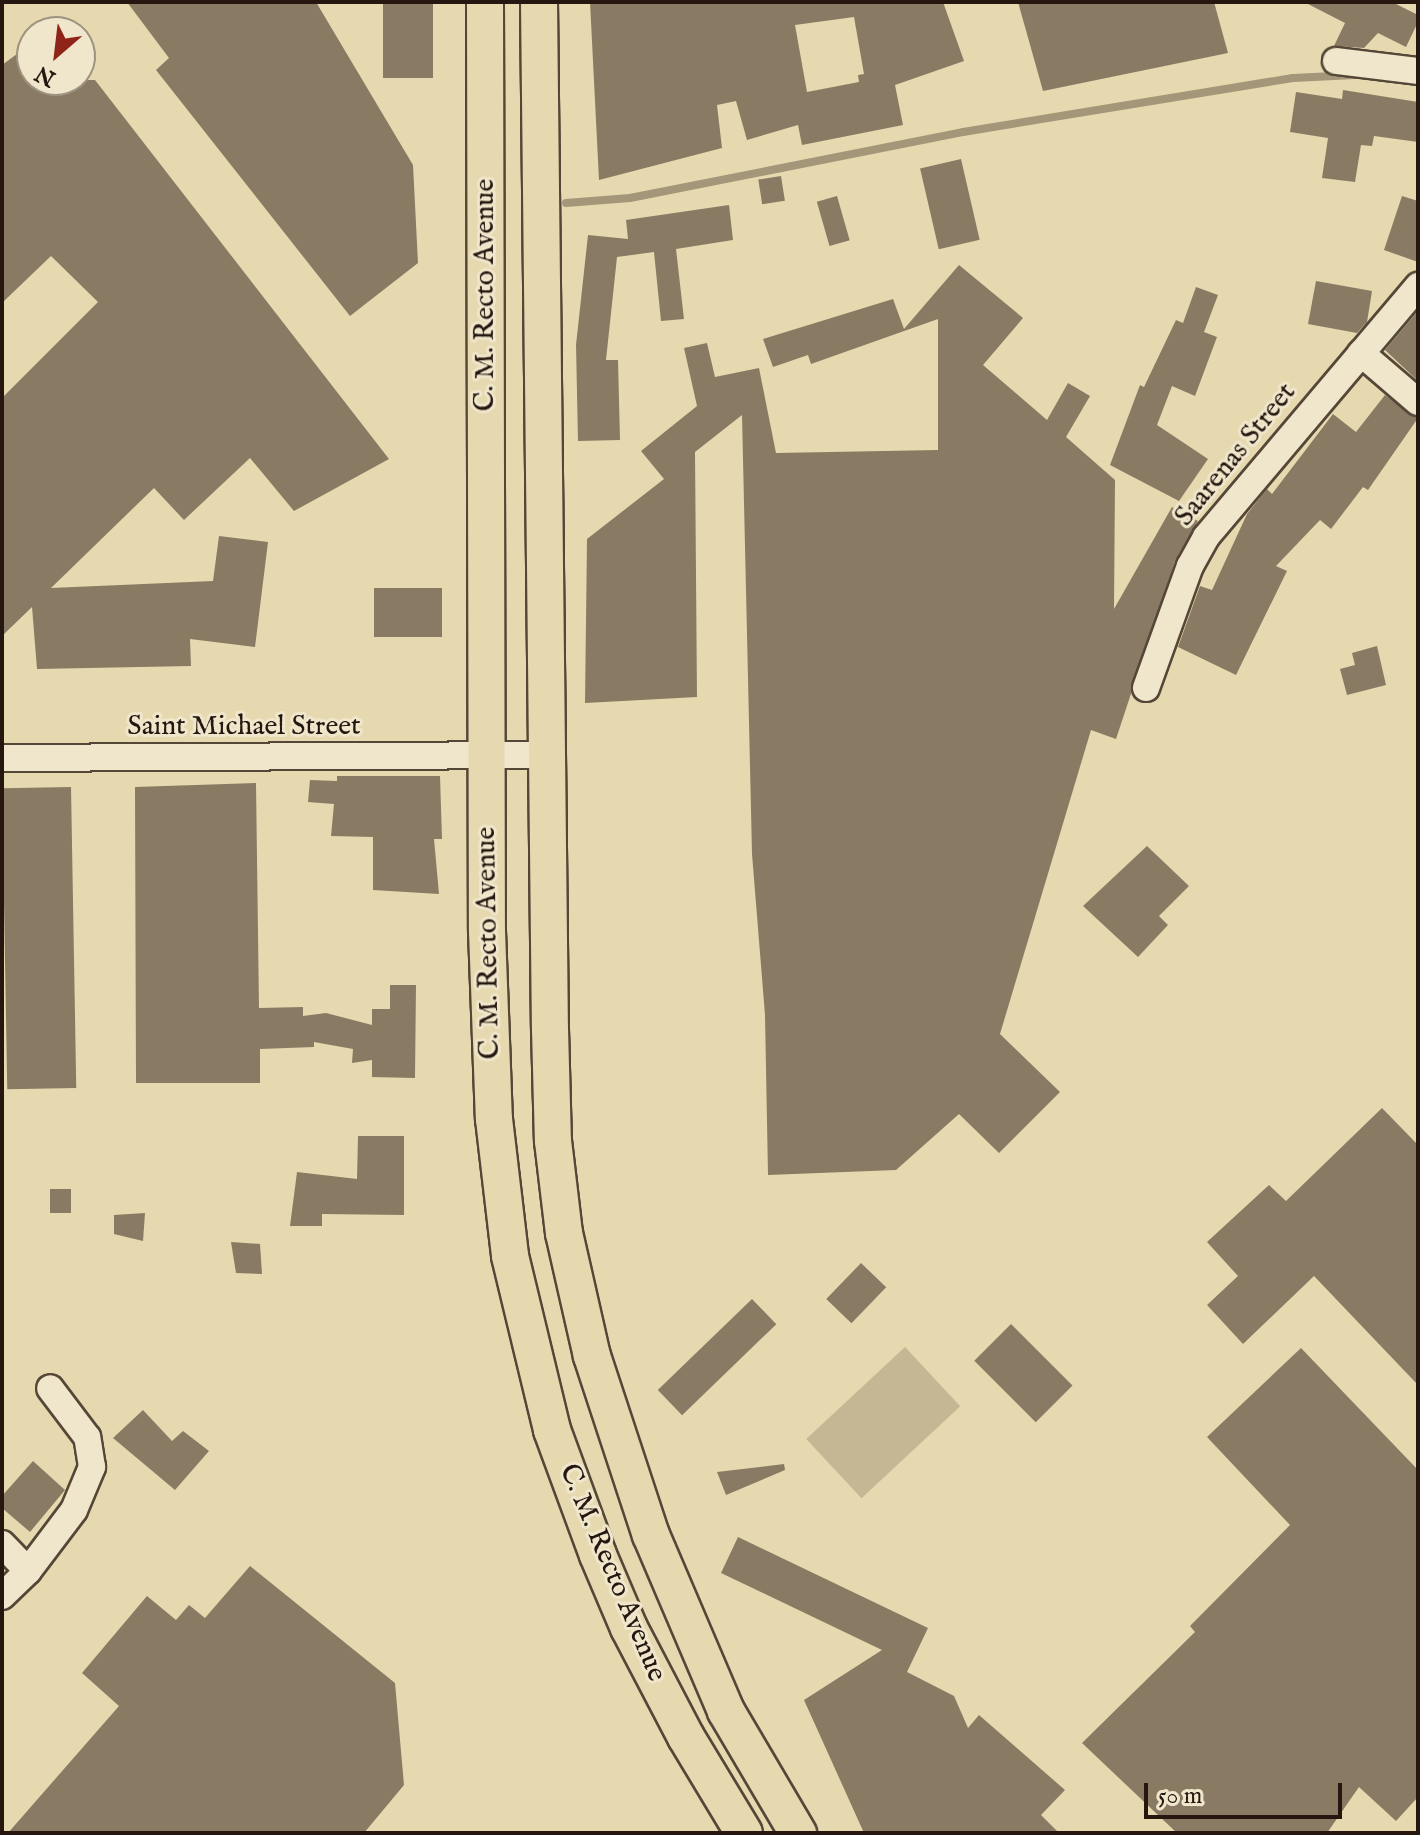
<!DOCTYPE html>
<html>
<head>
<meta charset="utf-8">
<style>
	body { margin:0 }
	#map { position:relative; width:1420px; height:1835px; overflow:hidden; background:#e6d8af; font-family:"IM FELL English",serif }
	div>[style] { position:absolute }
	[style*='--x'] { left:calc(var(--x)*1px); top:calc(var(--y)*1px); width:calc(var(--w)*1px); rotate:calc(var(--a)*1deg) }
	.green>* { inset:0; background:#c5b794; transform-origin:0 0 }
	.stream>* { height:8px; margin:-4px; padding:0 4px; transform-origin:4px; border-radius:4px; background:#a49679 }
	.building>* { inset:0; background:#897b63; transform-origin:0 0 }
	.roads { filter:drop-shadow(2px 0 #554738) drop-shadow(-2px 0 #554738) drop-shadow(0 2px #554738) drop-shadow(0 -2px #554738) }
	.minor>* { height:26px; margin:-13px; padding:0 13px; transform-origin:13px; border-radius:13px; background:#efe6cb }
	.highway>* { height:36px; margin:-18px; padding:0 18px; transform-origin:18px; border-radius:18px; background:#e6d8af }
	span { translate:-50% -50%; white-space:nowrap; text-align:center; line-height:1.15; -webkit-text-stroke:6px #efe6cb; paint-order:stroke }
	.street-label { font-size:28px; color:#251710 }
	.frame { position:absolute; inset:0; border:4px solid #251710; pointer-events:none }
	.north { position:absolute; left:16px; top:16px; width:80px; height:80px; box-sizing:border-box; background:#efe6cb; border:2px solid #9e9380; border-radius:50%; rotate:208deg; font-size:22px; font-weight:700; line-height:32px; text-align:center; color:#251710 }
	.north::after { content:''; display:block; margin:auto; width:28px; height:36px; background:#8f2418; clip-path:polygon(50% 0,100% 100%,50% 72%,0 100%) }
	.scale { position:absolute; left:1144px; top:1783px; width:198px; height:36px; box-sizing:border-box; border:4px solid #251710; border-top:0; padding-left:10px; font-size:24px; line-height:28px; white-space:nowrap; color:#251710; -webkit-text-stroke:6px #efe6cb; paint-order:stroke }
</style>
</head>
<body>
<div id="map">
	<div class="green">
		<i style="left:905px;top:1347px;width:81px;height:135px;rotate:47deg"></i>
	</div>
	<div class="stream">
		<i style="--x:566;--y:203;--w:64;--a:-4.5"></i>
		<i style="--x:630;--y:198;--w:339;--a:-11.2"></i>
		<i style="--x:963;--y:132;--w:334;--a:-9.3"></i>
		<i style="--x:1293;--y:78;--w:62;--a:-2.8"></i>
	</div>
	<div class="building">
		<i style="clip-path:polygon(127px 2px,316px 2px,413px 165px,418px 263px,350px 316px,156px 70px,169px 58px)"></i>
		<i style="left:383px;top:2px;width:50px;height:76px"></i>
		<i style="clip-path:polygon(evenodd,590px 2px,943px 2px,964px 61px,895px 85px,903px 125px,802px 145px,798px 125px,747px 140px,736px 101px,717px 105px,722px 148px,599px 180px,590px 2px,854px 17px,864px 74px,858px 75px,859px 82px,807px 92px,795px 25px,854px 17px)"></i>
		<i style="clip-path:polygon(1018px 2px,1214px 2px,1228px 53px,1043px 91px)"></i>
		<i style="clip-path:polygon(1304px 2px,1392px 2px,1418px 15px,1418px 22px,1406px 47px,1378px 33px,1364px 48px,1334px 46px,1345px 23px)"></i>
		<i style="clip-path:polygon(32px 43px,32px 80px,95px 80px,389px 459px,294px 511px,250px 458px,184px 520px,154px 488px,51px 588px,213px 581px,219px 536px,268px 542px,255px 647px,190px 639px,191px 666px,37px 669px,32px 607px,2px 636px,2px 398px,98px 302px,51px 256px,2px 303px,2px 65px)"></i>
		<i style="clip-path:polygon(1343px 90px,1418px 102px,1418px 142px,1374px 136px,1372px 146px,1361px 145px,1355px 182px,1322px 178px,1328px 138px,1290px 132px,1296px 92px,1342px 99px)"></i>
		<i style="left:961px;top:159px;width:83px;height:42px;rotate:77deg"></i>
		<i style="left:781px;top:176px;width:25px;height:23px;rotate:81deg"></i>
		<i style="left:837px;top:196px;width:46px;height:21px;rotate:74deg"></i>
		<i style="clip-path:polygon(1402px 196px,1418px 201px,1418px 262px,1384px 250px)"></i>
		<i style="clip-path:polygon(729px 205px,733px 240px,676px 249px,684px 319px,661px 321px,654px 252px,617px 257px,606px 360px,618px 360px,620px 440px,578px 441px,576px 345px,588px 235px,628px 239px,626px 220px)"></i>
		<i style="clip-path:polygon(959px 265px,1023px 318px,983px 365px,1047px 420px,1068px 383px,1090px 396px,1066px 437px,1115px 480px,1114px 609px,1172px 507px,1198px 521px,1175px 561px,1116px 739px,1091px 730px,1000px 1034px,1060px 1092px,999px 1153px,959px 1114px,896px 1170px,768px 1175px,765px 1015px,752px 854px,742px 415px,695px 452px,697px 697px,585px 703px,587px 539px,664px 479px,641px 451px,697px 406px,684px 348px,707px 343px,715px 377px,759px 368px,776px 453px,938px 450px,938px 319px,811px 364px,808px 355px,773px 367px,763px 339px,893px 299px,904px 329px)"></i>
		<i style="clip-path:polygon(1316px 281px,1372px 291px,1367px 322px,1357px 333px,1308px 324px)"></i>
		<i style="clip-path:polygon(1196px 287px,1218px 295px,1204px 332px,1217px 337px,1195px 396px,1172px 386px,1157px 425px,1208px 459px,1179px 501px,1110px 465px,1140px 385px,1144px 387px,1176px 320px,1183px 323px)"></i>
		<i style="clip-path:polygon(1418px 311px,1418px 381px,1385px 350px)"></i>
		<i style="clip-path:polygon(1385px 395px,1418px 418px,1368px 490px,1363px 487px,1331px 529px,1320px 520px,1276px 566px,1287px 571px,1236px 675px,1178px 647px,1200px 586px,1212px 590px,1247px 514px,1267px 489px,1272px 494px,1333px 414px,1356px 432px)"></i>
		<i style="left:374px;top:588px;width:68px;height:49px"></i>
		<i style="clip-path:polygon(1377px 646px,1386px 685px,1347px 695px,1340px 669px,1355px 665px,1352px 653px)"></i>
		<i style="clip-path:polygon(337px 776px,440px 776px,442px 839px,434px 839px,439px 894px,373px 890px,373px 837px,331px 836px,334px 804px,308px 802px,310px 780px,337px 781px)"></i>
		<i style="clip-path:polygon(256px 783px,259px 1008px,303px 1007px,303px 1016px,326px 1013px,372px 1025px,372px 1009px,390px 1009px,390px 985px,416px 985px,415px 1078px,372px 1077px,372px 1060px,352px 1063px,353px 1049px,314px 1042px,314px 1047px,260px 1049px,260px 1083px,136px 1083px,135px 787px)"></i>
		<i style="left:71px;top:787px;width:301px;height:69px;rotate:89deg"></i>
		<i style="clip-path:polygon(1147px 846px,1189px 886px,1159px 916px,1168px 925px,1138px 957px,1083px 906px)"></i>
		<i style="clip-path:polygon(1382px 1108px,1418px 1145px,1418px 1385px,1314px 1276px,1243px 1344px,1207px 1305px,1238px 1276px,1207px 1242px,1269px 1185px,1286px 1201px)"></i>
		<i style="clip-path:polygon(358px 1136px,404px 1136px,404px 1215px,322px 1214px,322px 1226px,290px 1226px,297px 1172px,357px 1179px)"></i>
		<i style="left:71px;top:1189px;width:24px;height:21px;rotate:90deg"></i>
		<i style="clip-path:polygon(145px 1213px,143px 1241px,114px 1234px,114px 1215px)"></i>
		<i style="clip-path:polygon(231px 1242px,260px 1244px,262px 1274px,236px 1273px)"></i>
		<i style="left:861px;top:1263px;width:35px;height:50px;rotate:44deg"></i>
		<i style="left:752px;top:1299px;width:35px;height:131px;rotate:46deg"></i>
		<i style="left:1011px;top:1324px;width:87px;height:52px;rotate:45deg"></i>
		<i style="clip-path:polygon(1301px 1348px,1418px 1470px,1418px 1797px,1396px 1821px,1359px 1787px,1327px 1833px,1177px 1833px,1082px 1743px,1195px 1632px,1190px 1626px,1290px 1525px,1207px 1437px)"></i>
		<i style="clip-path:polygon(143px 1410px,172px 1441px,183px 1431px,209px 1451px,175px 1490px,113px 1438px)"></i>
		<i style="clip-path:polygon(33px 1461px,65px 1490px,30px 1532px,2px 1508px,2px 1496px)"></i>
		<i style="clip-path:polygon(784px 1464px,785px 1470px,726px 1495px,717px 1472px)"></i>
		<i style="clip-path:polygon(738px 1537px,928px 1628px,907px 1672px,954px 1696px,968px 1728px,979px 1715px,1065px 1790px,1041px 1815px,1059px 1833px,864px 1833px,804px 1700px,882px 1650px,721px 1573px)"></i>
		<i style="clip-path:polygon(250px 1566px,395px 1683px,404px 1785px,364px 1833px,8px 1833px,119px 1706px,82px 1673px,147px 1596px,176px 1620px,189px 1605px,205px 1618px)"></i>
	</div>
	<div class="roads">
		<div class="minor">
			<i style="--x:1336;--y:61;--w:83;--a:7"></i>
			<i style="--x:1361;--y:353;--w:75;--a:40.7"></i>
			<i style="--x:1146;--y:688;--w:130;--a:-70.2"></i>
			<i style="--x:1190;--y:566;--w:33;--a:-61"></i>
			<i style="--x:1206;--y:537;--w:329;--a:-49.8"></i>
			<i style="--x:2;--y:758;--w:543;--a:-0.32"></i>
			<i style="--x:2;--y:1544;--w:37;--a:46"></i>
			<i style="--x:28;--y:1571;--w:36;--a:136"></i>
			<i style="--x:28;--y:1571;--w:76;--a:-53"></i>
			<i style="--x:74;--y:1510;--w:47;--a:-67.3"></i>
			<i style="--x:92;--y:1467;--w:30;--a:-99"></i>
			<i style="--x:87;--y:1437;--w:61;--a:-127.1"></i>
		</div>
		<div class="highway">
			<i style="--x:485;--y:2;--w:929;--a:89.88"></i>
			<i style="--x:487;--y:931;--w:188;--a:87.9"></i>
			<i style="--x:494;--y:1119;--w:138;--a:83.3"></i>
			<i style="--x:510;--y:1256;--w:179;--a:76.4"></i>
			<i style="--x:552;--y:1430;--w:133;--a:69.8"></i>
			<i style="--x:598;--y:1555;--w:79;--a:67"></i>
			<i style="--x:629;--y:1628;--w:123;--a:62.4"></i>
			<i style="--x:686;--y:1737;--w:112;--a:58.9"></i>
			<i style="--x:539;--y:2;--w:1027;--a:89.39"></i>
			<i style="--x:550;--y:1029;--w:112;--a:88.5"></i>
			<i style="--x:553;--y:1141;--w:93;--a:83.2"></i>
			<i style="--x:564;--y:1233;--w:126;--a:77.2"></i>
			<i style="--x:592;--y:1356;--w:188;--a:71.8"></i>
			<i style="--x:651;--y:1535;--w:191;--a:66.9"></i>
			<i style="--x:726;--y:1711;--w:142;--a:59.5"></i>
		</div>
	</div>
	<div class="street-label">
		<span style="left:486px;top:295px;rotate:-90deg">C. M. Recto Avenue</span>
		<span style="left:1236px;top:455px;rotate:-51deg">Saarenas Street</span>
		<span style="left:244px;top:727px">Saint Michael Street</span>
		<span style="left:489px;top:943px;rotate:-91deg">C. M. Recto Avenue</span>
		<span style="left:612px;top:1573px;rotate:67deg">C. M. Recto Avenue</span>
	</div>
	<div class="frame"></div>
	<div class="north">N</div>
	<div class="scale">50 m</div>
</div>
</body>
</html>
